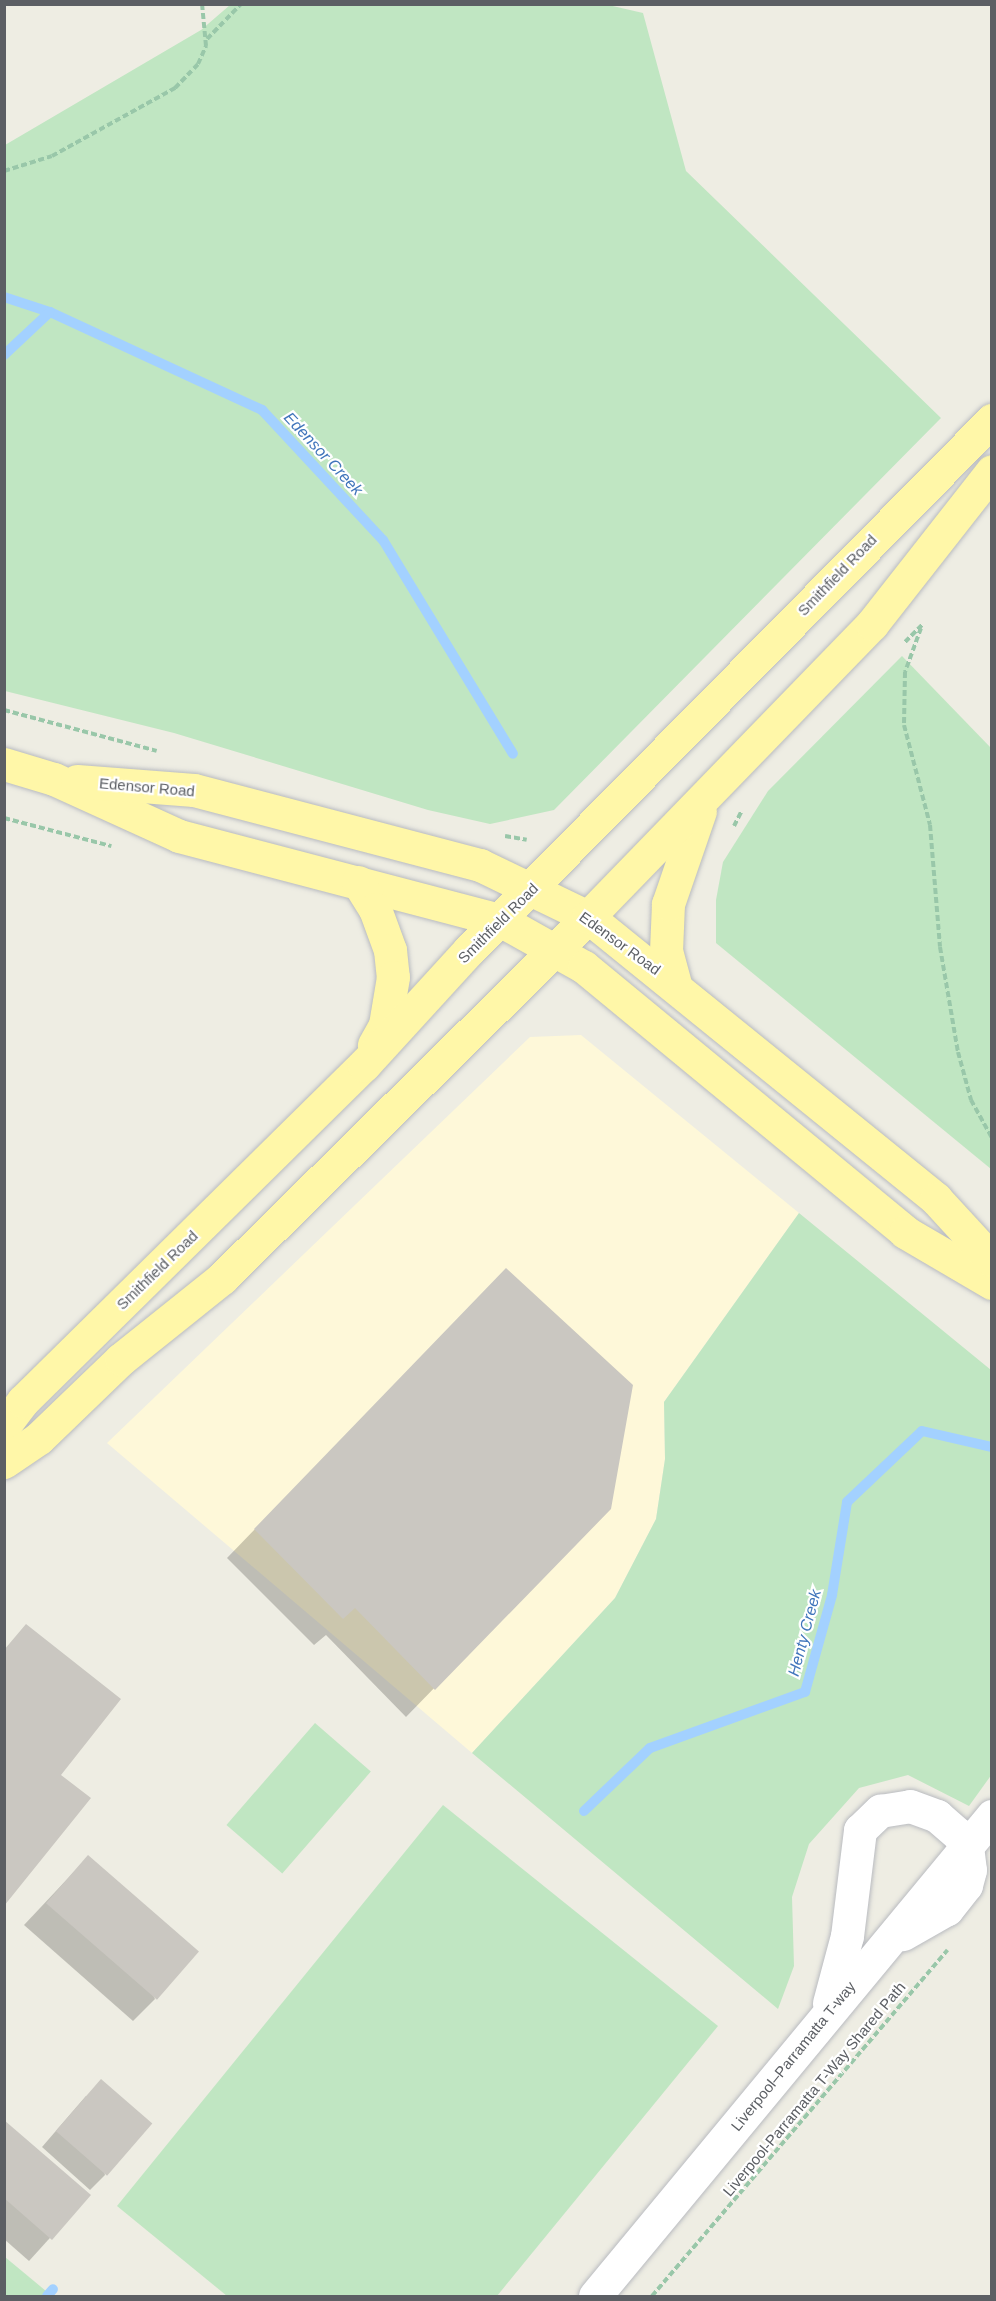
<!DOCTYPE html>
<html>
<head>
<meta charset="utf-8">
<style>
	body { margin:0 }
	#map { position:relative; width:996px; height:2301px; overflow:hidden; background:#eeede3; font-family:Helvetica,sans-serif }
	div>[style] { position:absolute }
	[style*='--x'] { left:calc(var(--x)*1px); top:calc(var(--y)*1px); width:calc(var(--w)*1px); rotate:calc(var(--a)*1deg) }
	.commercial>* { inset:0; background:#fef8d9 }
	.green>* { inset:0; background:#c0e6c2; transform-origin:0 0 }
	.shadow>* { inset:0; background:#0003 }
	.stream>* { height:10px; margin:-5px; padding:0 5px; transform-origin:5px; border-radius:5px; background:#a3d1ff }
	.building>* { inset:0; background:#cac7c1; transform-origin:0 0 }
	.path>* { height:4px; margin-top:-2px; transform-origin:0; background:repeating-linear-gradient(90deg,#99c7a9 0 6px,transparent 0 9px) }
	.roads { filter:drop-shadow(0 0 2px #b9bbc0) drop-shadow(0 0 2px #b9bbc0) }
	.minor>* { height:33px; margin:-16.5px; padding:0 16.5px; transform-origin:16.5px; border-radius:16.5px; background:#fff }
	.major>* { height:33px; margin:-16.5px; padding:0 16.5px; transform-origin:16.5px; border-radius:16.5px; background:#fff7a8 }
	span { translate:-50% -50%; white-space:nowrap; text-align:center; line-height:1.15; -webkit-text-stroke:4.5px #fff; paint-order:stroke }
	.street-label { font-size:15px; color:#5c5f64 }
	.water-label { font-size:16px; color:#4075bb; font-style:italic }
	.frame { position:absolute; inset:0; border:6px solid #5c5f64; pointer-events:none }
</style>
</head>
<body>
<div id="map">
	<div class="commercial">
		<i style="clip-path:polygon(581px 1035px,799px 1213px,664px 1402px,665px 1459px,656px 1519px,615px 1598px,472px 1753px,107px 1443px,530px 1037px)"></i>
	</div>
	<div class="green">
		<i style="clip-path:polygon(604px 4px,643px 13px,686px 171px,941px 418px,554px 810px,490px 824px,428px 810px,174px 733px,5px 691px,5px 145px,201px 30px,230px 5px)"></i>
		<i style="clip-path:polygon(902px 656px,991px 748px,991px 1169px,716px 943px,716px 900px,723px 862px,768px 791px)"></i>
		<i style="clip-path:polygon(799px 1213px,991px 1370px,992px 1774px,969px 1806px,908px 1775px,859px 1788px,809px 1844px,792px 1897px,794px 1966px,778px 2009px,472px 1753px,615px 1598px,656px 1519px,665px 1459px,664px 1402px)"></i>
		<i style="left:315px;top:1723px;width:74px;height:135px;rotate:41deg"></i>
		<i style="clip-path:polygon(443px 1805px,718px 2026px,497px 2296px,227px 2296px,117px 2206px)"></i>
		<i style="clip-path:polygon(5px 2257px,52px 2296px,5px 2296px)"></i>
	</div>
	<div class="shadow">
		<i style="clip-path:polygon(479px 1298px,609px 1508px,406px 1717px,326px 1635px,314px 1645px,227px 1558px)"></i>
		<i style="clip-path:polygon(88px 1857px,155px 1999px,133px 2021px,24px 1925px)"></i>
		<i style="clip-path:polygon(86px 2096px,105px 2175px,90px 2190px,42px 2147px)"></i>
		<i style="clip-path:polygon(4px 2122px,88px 2196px,29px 2261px,4px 2239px)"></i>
	</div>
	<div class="stream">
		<i style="--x:4;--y:297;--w:48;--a:18.1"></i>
		<i style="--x:50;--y:312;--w:234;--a:24.8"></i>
		<i style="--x:262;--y:410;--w:178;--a:47.1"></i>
		<i style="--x:383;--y:540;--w:250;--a:58.7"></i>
		<i style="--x:4;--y:355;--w:63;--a:-43.1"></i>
		<i style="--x:584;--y:1811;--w:91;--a:-43.7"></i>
		<i style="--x:650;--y:1748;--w:165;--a:-19.9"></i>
		<i style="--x:805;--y:1692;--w:101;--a:-74.4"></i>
		<i style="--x:832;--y:1595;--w:94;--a:-80.8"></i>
		<i style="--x:847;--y:1502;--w:103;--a:-43.4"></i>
		<i style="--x:922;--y:1431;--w:72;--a:12.9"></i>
		<i style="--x:47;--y:2296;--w:9;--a:-49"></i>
	</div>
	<div class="building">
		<i style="clip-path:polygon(506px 1268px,633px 1385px,611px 1509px,435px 1690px,355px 1608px,343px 1619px,254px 1529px)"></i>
		<i style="clip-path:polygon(26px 1624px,121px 1699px,61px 1775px,91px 1798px,4px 1906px,4px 1650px)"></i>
		<i style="left:88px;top:1855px;width:147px;height:64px;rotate:41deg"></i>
		<i style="left:101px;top:2079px;width:68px;height:69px;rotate:41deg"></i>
		<i style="clip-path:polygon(4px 2120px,91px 2195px,52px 2240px,4px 2198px)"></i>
	</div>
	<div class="path">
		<i style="--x:207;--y:39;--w:49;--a:-45.8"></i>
		<i style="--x:4;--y:171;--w:50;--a:-17.4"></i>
		<i style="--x:52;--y:156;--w:141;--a:-28.9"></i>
		<i style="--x:175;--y:88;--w:33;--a:-46"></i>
		<i style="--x:198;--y:64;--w:20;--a:-66"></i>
		<i style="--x:206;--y:46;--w:42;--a:-95.4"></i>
		<i style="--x:921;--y:628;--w:47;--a:110"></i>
		<i style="--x:905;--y:672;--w:53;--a:91.1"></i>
		<i style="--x:904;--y:725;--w:103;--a:75.4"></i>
		<i style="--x:930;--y:825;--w:122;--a:85.3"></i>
		<i style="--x:940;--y:947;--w:107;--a:80.3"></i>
		<i style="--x:958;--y:1052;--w:50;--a:74.8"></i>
		<i style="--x:971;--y:1100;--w:43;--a:61.1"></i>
		<i style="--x:905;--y:642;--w:24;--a:-45"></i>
		<i style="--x:4;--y:710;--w:158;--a:15"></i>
		<i style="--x:4;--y:818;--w:111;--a:14.7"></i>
		<i style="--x:734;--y:826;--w:16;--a:-63"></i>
		<i style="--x:505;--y:836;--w:22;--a:10"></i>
		<i style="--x:652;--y:2296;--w:455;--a:-49.5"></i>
	</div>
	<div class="roads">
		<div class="minor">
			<i style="--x:829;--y:2003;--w:69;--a:-75"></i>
			<i style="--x:847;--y:1936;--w:107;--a:-83"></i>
			<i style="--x:860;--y:1830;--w:28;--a:-44"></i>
			<i style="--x:880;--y:1811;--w:30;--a:-9"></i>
			<i style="--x:910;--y:1806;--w:29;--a:20"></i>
			<i style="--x:937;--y:1816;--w:28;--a:41"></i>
			<i style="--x:958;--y:1834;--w:15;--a:53"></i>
			<i style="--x:967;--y:1846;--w:24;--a:83"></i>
			<i style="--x:970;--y:1870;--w:16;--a:105"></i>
			<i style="--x:966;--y:1885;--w:31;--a:128"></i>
			<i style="--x:947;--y:1909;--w:51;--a:150.4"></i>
			<i style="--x:595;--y:2296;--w:623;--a:-50.41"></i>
		</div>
		<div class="major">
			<i style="--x:4;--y:764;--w:52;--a:16.7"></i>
			<i style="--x:54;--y:779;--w:137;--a:24.5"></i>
			<i style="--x:179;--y:836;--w:332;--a:14.7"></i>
			<i style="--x:500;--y:920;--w:96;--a:29.2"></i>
			<i style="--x:584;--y:967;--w:416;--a:39.5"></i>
			<i style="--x:905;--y:1232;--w:101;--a:30.4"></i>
			<i style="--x:77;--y:781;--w:117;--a:4.4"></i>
			<i style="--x:194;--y:790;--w:296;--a:14.7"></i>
			<i style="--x:480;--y:865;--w:120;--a:25.7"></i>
			<i style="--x:588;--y:917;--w:448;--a:39"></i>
			<i style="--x:936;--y:1199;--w:83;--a:47.4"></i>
			<i style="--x:358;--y:882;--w:32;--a:58"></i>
			<i style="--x:375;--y:909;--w:44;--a:69.9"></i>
			<i style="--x:390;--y:950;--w:27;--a:84"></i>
			<i style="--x:393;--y:977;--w:49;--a:99.5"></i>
			<i style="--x:385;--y:1025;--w:23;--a:119"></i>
			<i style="--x:675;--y:984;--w:34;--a:-105"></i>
			<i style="--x:666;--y:951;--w:47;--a:-87.6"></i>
			<i style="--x:668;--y:904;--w:98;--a:-71"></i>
			<i style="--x:4;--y:1426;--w:31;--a:-53"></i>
			<i style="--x:23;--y:1401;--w:479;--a:-44.6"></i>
			<i style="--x:364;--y:1065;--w:156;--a:-47.6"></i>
			<i style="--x:469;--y:950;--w:745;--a:-45.38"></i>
			<i style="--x:4;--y:1462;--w:42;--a:-34.4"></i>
			<i style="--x:39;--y:1438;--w:114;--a:-43.9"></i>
			<i style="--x:121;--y:1359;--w:129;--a:-38.7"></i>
			<i style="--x:222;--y:1278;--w:514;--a:-44.61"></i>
			<i style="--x:588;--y:917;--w:408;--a:-45.9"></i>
			<i style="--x:872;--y:624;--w:194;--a:-51.9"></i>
		</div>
	</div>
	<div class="street-label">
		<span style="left:837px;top:575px;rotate:-46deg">Smithfield Road</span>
		<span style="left:147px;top:787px;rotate:5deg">Edensor Road</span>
		<span style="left:498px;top:923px;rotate:-45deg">Smithfield Road</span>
		<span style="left:620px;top:943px;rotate:36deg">Edensor Road</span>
		<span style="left:157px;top:1270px;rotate:-44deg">Smithfield Road</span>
		<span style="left:793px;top:2056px;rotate:-51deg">Liverpool–Parramatta T-way</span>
		<span style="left:814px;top:2089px;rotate:-50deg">Liverpool-Parramatta T-Way Shared Path</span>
	</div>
	<div class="water-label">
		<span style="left:323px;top:454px;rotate:47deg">Edensor Creek</span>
		<span style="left:805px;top:1633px;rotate:-75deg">Henty Creek</span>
	</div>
	<div class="frame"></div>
</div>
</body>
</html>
